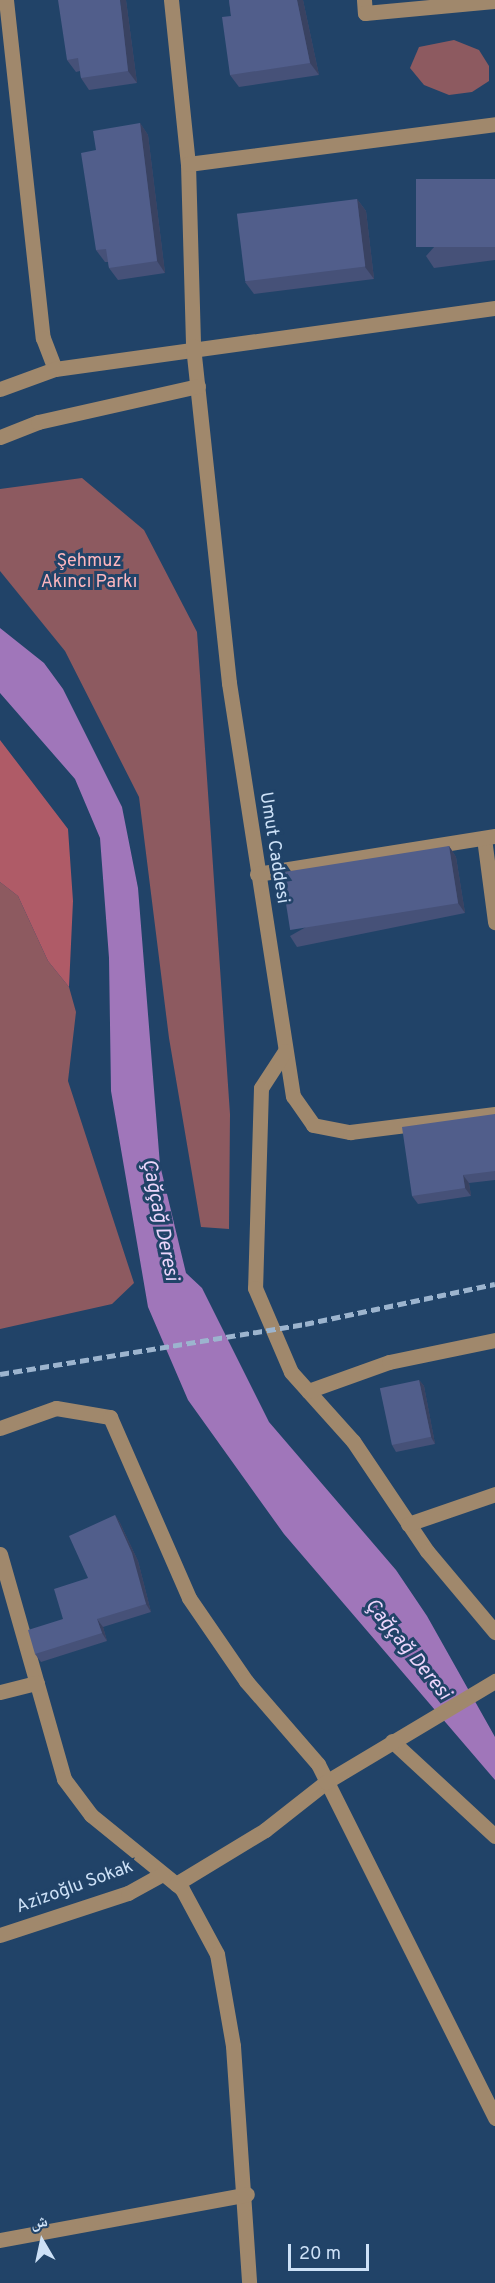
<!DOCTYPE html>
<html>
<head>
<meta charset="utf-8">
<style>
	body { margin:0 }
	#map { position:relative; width:495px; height:2283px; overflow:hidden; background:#214368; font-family:Overpass,"Noto Naskh Arabic",sans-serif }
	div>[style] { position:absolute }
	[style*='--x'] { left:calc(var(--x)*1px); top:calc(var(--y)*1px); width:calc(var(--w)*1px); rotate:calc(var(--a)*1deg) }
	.green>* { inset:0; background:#8d5a60 }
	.forest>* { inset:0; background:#af5b67 }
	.water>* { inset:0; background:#a076ba }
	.minor>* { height:15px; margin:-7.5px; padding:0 7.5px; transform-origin:7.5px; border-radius:7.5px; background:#a0886c }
	.rail>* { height:4.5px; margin-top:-2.25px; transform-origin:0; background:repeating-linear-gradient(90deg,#9cb4ce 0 9px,transparent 0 13.5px) }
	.wall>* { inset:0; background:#465178 }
	.shaded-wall>* { inset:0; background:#394261 }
	.building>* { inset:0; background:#515e8b; transform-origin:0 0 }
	span { translate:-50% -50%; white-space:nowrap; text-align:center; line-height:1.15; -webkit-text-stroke:6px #214368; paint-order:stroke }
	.park-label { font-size:18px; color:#fdb6bd }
	.street-label { font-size:18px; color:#cde1f7 }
	.water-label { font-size:20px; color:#edd6fc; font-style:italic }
	.north { position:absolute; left:12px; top:2211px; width:60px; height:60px; -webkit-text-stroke:4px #214368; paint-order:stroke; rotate:351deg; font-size:16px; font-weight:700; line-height:24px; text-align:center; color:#cde1f7 }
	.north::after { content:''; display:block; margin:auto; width:21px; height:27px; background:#cde1f7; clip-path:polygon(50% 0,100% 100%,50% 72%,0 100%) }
	.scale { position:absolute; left:288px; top:2244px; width:81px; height:27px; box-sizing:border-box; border:3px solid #cde1f7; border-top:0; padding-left:8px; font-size:18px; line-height:21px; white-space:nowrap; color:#cde1f7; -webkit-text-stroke:4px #214368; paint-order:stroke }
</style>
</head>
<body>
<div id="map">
	<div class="green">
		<i style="clip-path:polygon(454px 40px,479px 50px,489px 66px,489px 81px,472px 92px,449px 95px,424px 85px,410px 68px,419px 47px)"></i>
		<i style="clip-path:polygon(82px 478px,144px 530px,197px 632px,230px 1114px,229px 1229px,201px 1227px,169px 1038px,139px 797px,65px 651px,0 571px,0 489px)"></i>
		<i style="clip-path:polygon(0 882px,18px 896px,48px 961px,69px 987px,76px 1012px,68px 1081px,134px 1283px,112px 1304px,0 1329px)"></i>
	</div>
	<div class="forest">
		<i style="clip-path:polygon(0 740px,68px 829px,73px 901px,69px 987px,48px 961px,18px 896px,0 882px)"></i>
	</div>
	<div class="water">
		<i style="clip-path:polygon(0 628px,44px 663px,63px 689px,122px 807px,138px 888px,160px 1165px,186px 1273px,202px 1288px,269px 1422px,396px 1570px,427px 1616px,495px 1737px,495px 1780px,284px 1534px,188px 1400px,148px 1307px,111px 1091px,109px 958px,100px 838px,75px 779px,0 693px)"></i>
	</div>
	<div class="minor">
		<i style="--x:6;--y:0;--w:340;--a:83.8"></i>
		<i style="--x:43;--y:338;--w:33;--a:69"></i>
		<i style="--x:55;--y:369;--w:444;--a:-7.9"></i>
		<i style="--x:171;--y:0;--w:165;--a:84.1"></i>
		<i style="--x:188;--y:164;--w:182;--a:88.4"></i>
		<i style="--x:193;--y:346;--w:339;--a:83.9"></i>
		<i style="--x:229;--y:683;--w:418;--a:81.2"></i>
		<i style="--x:293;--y:1096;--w:35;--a:55"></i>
		<i style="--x:313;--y:1125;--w:38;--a:11"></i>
		<i style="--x:350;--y:1132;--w:146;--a:-7.1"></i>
		<i style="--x:364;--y:0;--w:13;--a:86"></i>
		<i style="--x:365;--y:13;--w:131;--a:-5.3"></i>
		<i style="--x:188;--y:164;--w:310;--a:-7.4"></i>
		<i style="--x:0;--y:389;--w:59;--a:-20"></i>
		<i style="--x:0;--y:437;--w:41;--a:-21.5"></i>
		<i style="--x:38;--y:422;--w:164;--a:-12.7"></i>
		<i style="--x:484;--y:838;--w:85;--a:82.5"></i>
		<i style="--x:257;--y:874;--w:241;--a:-9.1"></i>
		<i style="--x:285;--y:1051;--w:44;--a:123"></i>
		<i style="--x:261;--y:1088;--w:200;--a:91.7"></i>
		<i style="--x:255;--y:1288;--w:91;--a:66.8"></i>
		<i style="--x:291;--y:1372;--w:93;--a:48.1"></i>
		<i style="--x:353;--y:1441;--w:133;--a:56.1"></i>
		<i style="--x:427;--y:1551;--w:106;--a:50"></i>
		<i style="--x:308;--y:1391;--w:86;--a:-19.7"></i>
		<i style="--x:389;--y:1362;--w:108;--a:-11.7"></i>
		<i style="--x:0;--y:1428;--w:59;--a:-19.7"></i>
		<i style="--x:56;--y:1408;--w:55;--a:9.5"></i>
		<i style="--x:110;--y:1417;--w:197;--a:66.4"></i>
		<i style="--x:189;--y:1598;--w:101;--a:55.5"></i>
		<i style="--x:246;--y:1681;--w:110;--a:49.1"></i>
		<i style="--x:318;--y:1764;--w:396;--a:63.4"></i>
		<i style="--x:408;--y:1524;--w:92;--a:-19"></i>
		<i style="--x:0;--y:1554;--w:234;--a:74.1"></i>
		<i style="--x:64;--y:1779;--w:45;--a:53.1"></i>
		<i style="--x:91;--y:1815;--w:117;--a:39.1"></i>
		<i style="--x:182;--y:1889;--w:74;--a:61.7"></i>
		<i style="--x:217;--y:1954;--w:93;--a:80.1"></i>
		<i style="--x:233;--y:2046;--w:238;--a:86.1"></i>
		<i style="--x:0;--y:1692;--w:38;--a:-14"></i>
		<i style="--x:392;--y:1741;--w:140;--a:42.7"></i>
		<i style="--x:176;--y:1884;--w:104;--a:-31.2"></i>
		<i style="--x:265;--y:1830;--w:78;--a:-38.2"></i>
		<i style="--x:326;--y:1782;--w:197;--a:-30.9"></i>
		<i style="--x:0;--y:1935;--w:135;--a:-18.2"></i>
		<i style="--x:128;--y:1893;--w:39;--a:-29"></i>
		<i style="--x:0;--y:2240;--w:251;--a:-10.5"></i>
	</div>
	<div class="rail">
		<i style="--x:0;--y:1374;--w:309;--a:-9.3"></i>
		<i style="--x:305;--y:1324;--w:194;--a:-11.9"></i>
	</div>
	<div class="wall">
		<i style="clip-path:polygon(126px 0,137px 83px,89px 90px,81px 78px,80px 71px,76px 72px,67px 60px)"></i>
		<i style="clip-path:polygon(229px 0,303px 0,319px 75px,239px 87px,230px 75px,231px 16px)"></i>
		<i style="clip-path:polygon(140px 123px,148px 135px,165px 273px,118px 280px,109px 268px,108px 262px,105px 262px,96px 250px,96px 150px)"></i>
		<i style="clip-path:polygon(495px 179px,495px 260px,434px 268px,426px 256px)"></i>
		<i style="clip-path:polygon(357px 199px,366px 211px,374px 279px,254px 294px,245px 282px)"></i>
		<i style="clip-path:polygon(449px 846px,456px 857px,465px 913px,297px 947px,290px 936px)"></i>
		<i style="clip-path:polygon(495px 1114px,495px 1180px,469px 1183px,471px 1196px,418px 1204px,412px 1196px)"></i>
		<i style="clip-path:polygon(419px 1380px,424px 1386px,435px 1444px,396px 1452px,392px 1445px)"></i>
		<i style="clip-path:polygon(115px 1515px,120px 1523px,138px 1561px,151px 1612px,103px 1627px,107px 1641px,41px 1662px,35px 1654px,63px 1619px,88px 1578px)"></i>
	</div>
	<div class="shaded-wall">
		<i style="clip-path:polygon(120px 0,126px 0,137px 83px,128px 71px)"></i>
		<i style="clip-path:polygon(297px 0,303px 0,319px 75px,310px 63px)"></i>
		<i style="clip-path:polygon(140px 123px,148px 135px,165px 273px,157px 261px)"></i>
		<i style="clip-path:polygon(357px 199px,366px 211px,374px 279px,365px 267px)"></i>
		<i style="clip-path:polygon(449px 846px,456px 857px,465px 913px,458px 903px)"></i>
		<i style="clip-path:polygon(463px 1175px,469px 1183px,471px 1196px,465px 1188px)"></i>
		<i style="clip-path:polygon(419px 1380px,424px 1386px,435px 1444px,431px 1437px)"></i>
		<i style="clip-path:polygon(115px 1515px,120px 1523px,138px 1561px,151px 1612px,146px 1604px)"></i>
		<i style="clip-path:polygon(97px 1619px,103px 1627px,107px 1641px,102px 1633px)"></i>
	</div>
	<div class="building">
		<i style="clip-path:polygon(58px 0,120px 0,128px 71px,81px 78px,78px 58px,67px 60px)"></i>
		<i style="clip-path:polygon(229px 0,297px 0,310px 63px,230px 75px,222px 17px,231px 16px)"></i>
		<i style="clip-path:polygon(140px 123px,157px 261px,109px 268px,106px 249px,96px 250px,81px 153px,96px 150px,93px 131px)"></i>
		<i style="left:495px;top:179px;width:68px;height:79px;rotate:90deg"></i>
		<i style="left:357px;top:199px;width:68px;height:121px;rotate:83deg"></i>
		<i style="left:449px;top:846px;width:58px;height:170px;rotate:81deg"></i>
		<i style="clip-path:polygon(495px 1114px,495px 1171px,463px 1175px,465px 1188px,412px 1196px,402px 1127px)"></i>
		<i style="left:419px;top:1380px;width:58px;height:40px;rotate:78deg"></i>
		<i style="clip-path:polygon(115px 1515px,132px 1553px,146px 1604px,97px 1619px,102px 1633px,35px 1654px,28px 1630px,63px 1619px,54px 1589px,88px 1578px,69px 1536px)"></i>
	</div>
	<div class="park-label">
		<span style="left:89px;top:573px">Şehmuz<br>Akıncı Parkı</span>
	</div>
	<div class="street-label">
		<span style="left:273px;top:848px;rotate:81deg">Umut Caddesi</span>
		<span style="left:75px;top:1888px;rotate:-20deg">Azizoğlu Sokak</span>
	</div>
	<div class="water-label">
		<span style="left:159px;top:1220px;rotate:79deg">Çağçağ Deresi</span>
		<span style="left:407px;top:1650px;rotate:51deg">Çağçağ Deresi</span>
	</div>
	<div class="north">ش</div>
	<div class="scale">20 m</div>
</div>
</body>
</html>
